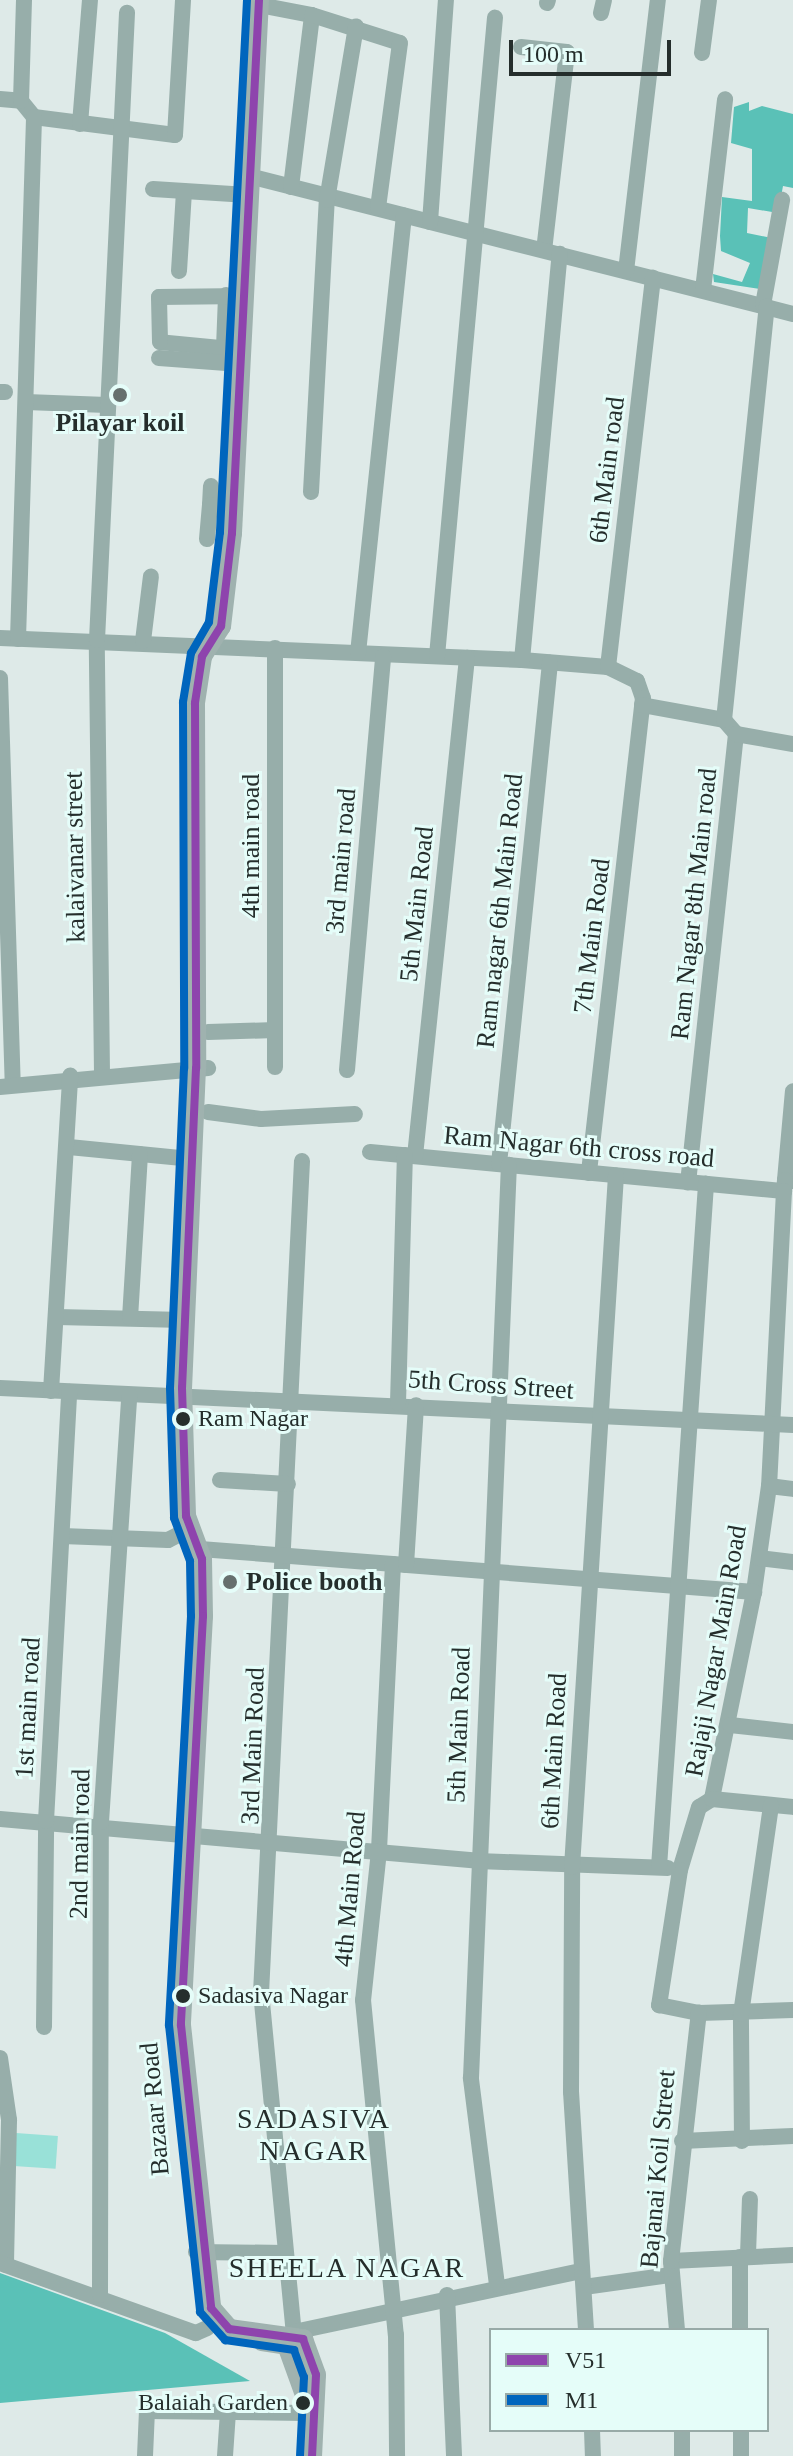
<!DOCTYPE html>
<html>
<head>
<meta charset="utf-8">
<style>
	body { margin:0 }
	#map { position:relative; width:793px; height:2456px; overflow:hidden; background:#deeae8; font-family:"Times New Roman",serif }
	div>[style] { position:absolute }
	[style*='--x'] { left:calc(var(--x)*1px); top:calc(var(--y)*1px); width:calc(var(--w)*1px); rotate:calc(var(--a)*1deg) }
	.green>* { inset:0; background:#99e1d8; transform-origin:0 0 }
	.water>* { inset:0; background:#5ac1b7 }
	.minor>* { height:16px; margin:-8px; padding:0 8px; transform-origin:8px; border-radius:8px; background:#97aeaa }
	.major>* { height:20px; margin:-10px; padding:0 10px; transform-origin:10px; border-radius:10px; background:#9fb2af }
	.bus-1>* { height:8px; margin:-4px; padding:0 4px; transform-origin:4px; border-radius:4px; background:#8e44ad }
	.bus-2>* { height:8px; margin:-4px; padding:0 4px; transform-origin:4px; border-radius:4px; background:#0065bd }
	.dots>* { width:22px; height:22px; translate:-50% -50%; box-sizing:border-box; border:4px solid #e5fdf9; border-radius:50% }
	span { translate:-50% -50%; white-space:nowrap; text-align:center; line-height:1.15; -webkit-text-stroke:6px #e5fdf9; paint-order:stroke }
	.bus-label { font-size:24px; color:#252e2c }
	.left { translate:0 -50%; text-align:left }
	.right { translate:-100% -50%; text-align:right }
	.poi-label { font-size:26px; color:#252e2c; font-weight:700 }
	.street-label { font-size:26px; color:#252e2c }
	.neighbourhood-label { font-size:28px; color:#252e2c; letter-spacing:2px }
	.legend { position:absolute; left:489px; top:2328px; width:280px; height:104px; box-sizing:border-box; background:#e5fdf9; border:2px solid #98aaa7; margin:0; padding:10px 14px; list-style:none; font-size:24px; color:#252e2c }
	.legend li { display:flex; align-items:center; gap:16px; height:40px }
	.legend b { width:40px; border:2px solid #98aaa7 }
	.scale { position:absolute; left:509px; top:40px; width:162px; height:36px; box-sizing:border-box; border:4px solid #252e2c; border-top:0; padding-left:10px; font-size:24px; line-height:28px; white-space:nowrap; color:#252e2c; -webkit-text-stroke:6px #e5fdf9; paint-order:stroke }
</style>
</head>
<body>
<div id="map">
	<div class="green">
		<i style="left:16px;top:2133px;width:42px;height:33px;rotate:4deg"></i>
	</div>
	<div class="water">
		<i style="clip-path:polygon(749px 102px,749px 111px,762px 106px,793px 114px,793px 188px,783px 186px,778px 213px,748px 208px,747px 233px,772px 238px,760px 289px,714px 282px,713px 274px,742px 282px,750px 263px,721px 251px,720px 236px,722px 197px,752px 201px,752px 149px,731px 143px,734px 107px)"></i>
		<i style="clip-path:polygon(0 2273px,165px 2333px,250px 2381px,0 2403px)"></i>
	</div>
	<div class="minor">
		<i style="--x:547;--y:3;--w:3;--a:-72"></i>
		<i style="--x:259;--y:5;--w:54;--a:10.7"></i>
		<i style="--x:601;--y:13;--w:13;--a:-77"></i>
		<i style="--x:521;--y:47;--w:46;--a:6.2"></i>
		<i style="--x:567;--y:52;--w:199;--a:96.6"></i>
		<i style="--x:702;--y:53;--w:53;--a:-82.5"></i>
		<i style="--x:0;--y:99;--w:21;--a:5"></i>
		<i style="--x:21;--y:101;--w:21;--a:51"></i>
		<i style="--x:34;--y:117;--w:142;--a:7.3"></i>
		<i style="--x:175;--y:135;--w:135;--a:-86.6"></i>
		<i style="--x:21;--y:101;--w:101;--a:-88.3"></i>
		<i style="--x:80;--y:124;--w:124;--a:-85.4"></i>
		<i style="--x:249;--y:176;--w:561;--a:14.23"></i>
		<i style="--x:291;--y:187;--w:173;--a:-83"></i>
		<i style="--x:312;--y:15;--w:92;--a:17.7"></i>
		<i style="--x:400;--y:43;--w:166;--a:97.6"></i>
		<i style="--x:153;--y:189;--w:95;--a:3.6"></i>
		<i style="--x:430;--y:222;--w:223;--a:-85.9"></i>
		<i style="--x:179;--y:271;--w:80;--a:-86.4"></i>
		<i style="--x:626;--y:271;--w:273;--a:-83.3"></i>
		<i style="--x:703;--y:290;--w:192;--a:-83.4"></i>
		<i style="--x:763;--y:305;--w:107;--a:-79.7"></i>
		<i style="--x:224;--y:348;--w:53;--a:-87.8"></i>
		<i style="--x:241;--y:350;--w:81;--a:-174.4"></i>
		<i style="--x:160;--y:342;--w:45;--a:-91.3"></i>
		<i style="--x:159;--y:297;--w:85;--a:-0.7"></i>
		<i style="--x:159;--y:358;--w:81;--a:4.2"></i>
		<i style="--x:0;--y:392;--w:5;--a:0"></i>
		<i style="--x:26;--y:402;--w:81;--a:2.1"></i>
		<i style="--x:211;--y:486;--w:19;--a:93"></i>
		<i style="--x:210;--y:505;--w:24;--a:5"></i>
		<i style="--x:311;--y:492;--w:292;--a:-86.9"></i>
		<i style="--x:327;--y:200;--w:176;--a:-80.5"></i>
		<i style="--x:207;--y:539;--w:34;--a:-85"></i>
		<i style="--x:0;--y:638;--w:522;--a:2.41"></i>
		<i style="--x:522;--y:660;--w:86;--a:4.7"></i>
		<i style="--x:608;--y:667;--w:32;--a:26"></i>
		<i style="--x:637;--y:681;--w:18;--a:71"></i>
		<i style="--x:643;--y:698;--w:478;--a:96.5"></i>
		<i style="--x:18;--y:639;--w:522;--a:-88.24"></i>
		<i style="--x:143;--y:641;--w:65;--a:-83"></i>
		<i style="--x:358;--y:653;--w:440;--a:-84"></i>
		<i style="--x:437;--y:656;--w:641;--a:-84.81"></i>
		<i style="--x:522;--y:660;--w:408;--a:-84.7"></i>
		<i style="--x:608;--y:667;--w:392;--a:-83.4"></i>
		<i style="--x:0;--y:678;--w:407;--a:88.2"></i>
		<i style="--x:642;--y:705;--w:83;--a:10.4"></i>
		<i style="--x:724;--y:720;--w:18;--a:49"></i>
		<i style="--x:736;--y:734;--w:451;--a:96.1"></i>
		<i style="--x:724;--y:720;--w:416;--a:-84.1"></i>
		<i style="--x:736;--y:734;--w:58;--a:10"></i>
		<i style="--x:208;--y:1032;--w:67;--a:-1.7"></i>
		<i style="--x:275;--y:1067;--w:419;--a:-90"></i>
		<i style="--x:347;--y:1070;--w:415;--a:-85"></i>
		<i style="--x:102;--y:1073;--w:433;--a:-90.7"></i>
		<i style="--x:97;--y:640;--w:628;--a:-87.26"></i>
		<i style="--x:0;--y:1087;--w:209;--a:-5.2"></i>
		<i style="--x:208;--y:1112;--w:53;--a:7.5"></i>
		<i style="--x:261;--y:1119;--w:94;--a:-3"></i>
		<i style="--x:69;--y:1147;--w:124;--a:5.6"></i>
		<i style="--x:370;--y:1152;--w:416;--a:5.4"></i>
		<i style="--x:415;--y:1156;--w:501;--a:-84.04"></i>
		<i style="--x:302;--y:1161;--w:832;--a:92.82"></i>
		<i style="--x:261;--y:1992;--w:342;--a:84.5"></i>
		<i style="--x:294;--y:2332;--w:294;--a:-12"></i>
		<i style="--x:499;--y:1164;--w:504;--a:-84.19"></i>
		<i style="--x:785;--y:1180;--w:89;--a:-84.9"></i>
		<i style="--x:793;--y:1181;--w:8;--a:-173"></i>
		<i style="--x:785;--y:1180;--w:11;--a:95"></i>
		<i style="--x:784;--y:1191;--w:295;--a:92.9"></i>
		<i style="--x:769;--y:1486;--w:107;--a:98.1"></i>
		<i style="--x:754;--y:1592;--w:211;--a:101.5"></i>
		<i style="--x:712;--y:1799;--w:15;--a:148"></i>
		<i style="--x:699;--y:1807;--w:66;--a:106.8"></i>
		<i style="--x:680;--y:1870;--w:137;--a:98.8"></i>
		<i style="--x:659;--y:2005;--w:41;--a:11.3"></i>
		<i style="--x:699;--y:2013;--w:94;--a:-1.8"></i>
		<i style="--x:57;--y:1317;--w:127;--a:1.4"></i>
		<i style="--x:130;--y:1318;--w:164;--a:-86.5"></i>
		<i style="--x:0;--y:1388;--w:794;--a:2.67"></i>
		<i style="--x:51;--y:1391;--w:316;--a:-86.5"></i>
		<i style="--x:398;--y:1403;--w:248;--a:-88.4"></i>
		<i style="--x:220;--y:1480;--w:68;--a:3.4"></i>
		<i style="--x:769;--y:1486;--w:24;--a:7"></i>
		<i style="--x:62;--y:1536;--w:106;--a:2.2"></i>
		<i style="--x:168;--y:1540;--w:22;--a:-27"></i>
		<i style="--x:200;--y:1549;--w:556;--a:4.44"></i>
		<i style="--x:759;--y:1558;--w:34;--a:7"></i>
		<i style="--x:393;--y:1564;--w:287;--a:92.8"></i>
		<i style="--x:379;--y:1851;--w:150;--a:96.1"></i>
		<i style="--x:363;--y:2000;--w:337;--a:84.4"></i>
		<i style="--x:396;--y:2335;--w:121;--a:89.5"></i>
		<i style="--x:406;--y:1565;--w:160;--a:-86.4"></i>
		<i style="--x:730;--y:1725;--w:63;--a:6.3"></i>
		<i style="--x:712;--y:1799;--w:81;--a:5.6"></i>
		<i style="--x:0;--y:1819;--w:480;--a:5"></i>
		<i style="--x:478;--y:1861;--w:190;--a:2.1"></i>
		<i style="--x:659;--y:1867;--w:685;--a:-86.06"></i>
		<i style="--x:44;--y:2027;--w:206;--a:-89.4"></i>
		<i style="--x:46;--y:1821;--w:430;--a:-86.9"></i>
		<i style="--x:0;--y:2058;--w:63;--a:81.7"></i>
		<i style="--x:9;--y:2120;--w:145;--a:91.2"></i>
		<i style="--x:682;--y:2141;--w:111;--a:-2.6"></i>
		<i style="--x:742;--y:2141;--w:127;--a:-90.5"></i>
		<i style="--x:741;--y:2014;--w:211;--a:-81.8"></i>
		<i style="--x:196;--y:2252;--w:89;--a:0.6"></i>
		<i style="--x:748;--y:2255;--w:56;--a:-88"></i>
		<i style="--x:740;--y:2257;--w:73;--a:90"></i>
		<i style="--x:671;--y:2261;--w:122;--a:-2.8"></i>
		<i style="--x:0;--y:2263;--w:208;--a:19.7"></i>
		<i style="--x:196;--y:2333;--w:12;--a:-24"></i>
		<i style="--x:497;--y:2285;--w:209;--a:-97.2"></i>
		<i style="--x:471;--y:2078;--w:914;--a:-87.62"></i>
		<i style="--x:584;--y:2287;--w:88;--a:-7.9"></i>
		<i style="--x:100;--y:2295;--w:473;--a:-89.9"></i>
		<i style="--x:101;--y:1822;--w:428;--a:-86.2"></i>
		<i style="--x:447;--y:2295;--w:161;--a:87.5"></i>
		<i style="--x:586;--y:2330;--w:238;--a:-93.6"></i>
		<i style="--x:571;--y:2092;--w:225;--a:-89.7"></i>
		<i style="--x:572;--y:1867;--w:693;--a:-86.36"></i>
		<i style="--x:677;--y:2330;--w:69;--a:-95"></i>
		<i style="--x:671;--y:2261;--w:250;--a:-83.6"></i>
		<i style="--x:592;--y:2430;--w:26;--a:88"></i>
		<i style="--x:741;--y:2430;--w:26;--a:90"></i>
		<i style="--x:145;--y:2456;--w:45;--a:-87.5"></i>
		<i style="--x:147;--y:2411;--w:158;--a:0.7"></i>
		<i style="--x:225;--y:2456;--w:44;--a:-86.1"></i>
		<i style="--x:682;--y:2456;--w:26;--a:-90"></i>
	</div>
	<div class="major">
		<i style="--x:259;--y:0;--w:534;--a:92.9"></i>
		<i style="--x:232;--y:533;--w:94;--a:96.7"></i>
		<i style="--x:221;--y:626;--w:36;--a:122"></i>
		<i style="--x:202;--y:657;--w:47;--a:98.7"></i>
		<i style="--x:195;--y:703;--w:365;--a:89.8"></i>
		<i style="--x:196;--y:1068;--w:320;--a:92.5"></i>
		<i style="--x:182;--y:1388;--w:128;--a:88.2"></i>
		<i style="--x:186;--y:1516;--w:46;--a:69.6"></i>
		<i style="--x:202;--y:1559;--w:57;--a:89"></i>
		<i style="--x:203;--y:1616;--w:410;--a:93.1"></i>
		<i style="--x:181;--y:2025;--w:285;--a:83.9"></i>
		<i style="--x:211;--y:2308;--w:28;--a:49"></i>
		<i style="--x:229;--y:2329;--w:75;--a:7.7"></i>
		<i style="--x:303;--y:2339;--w:38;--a:70"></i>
		<i style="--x:316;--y:2375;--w:81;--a:92.8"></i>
		<i style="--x:262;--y:2341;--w:25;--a:9"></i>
		<i style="--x:287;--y:2345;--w:53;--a:70.2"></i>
	</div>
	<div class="bus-1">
		<i style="--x:259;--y:0;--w:534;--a:92.9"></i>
		<i style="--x:232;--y:533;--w:94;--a:96.7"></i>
		<i style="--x:221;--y:626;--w:36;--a:122"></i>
		<i style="--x:202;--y:657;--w:47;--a:98.7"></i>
		<i style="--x:195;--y:703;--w:365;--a:89.8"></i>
		<i style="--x:196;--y:1068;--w:320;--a:92.5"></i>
		<i style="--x:182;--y:1388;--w:128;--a:88.2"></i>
		<i style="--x:186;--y:1516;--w:46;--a:69.6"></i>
		<i style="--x:202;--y:1559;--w:57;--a:89"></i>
		<i style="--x:203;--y:1616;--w:410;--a:93.1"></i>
		<i style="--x:181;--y:2025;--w:285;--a:83.9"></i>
		<i style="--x:211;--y:2308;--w:28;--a:49"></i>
		<i style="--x:229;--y:2329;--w:75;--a:7.7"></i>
		<i style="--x:303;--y:2339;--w:38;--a:70"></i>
		<i style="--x:316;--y:2375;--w:81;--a:92.8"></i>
	</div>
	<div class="bus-2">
		<i style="--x:247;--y:0;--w:533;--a:92.91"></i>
		<i style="--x:220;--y:532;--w:91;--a:97"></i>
		<i style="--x:209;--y:622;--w:36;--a:120"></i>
		<i style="--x:191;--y:653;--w:50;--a:99.3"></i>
		<i style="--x:183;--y:702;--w:366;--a:89.8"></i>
		<i style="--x:184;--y:1068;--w:320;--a:92.5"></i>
		<i style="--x:170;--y:1388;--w:130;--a:88.2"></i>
		<i style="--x:174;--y:1518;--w:46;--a:69.6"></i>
		<i style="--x:190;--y:1561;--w:55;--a:89"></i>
		<i style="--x:191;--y:1616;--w:410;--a:93.1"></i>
		<i style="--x:169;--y:2025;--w:289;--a:83.8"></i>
		<i style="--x:200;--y:2312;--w:38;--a:48"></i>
		<i style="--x:225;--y:2340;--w:70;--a:8.2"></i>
		<i style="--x:294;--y:2350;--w:29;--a:70"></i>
		<i style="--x:304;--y:2377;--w:78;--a:92.9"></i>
	</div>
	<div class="dots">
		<i style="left:120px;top:395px;background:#66706e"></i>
		<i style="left:183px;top:1419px;background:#252e2c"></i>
		<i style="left:230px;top:1582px;background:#66706e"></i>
		<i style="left:183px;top:1996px;background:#252e2c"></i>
		<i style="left:303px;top:2403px;background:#252e2c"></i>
	</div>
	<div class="bus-label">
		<span class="left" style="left:198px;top:1419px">Ram Nagar</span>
		<span class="left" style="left:198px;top:1996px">Sadasiva Nagar</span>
		<span class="right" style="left:288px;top:2403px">Balaiah Garden</span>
	</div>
	<div class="poi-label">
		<span style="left:120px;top:423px">Pilayar koil</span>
		<span class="left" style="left:246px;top:1582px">Police booth</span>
	</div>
	<div class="street-label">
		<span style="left:607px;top:470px;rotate:-83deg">6th Main road</span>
		<span style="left:251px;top:846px;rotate:-90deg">4th main road</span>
		<span style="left:75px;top:857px;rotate:-91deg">kalaivanar street</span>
		<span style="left:341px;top:861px;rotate:-85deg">3rd main road</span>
		<span style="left:417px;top:904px;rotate:-84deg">5th Main Road</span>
		<span style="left:694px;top:904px;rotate:-84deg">Ram Nagar 8th Main road</span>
		<span style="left:500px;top:911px;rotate:-84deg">Ram nagar 6th Main Road</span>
		<span style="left:592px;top:936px;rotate:-83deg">7th Main Road</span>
		<span style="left:579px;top:1147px;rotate:5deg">Ram Nagar 6th cross road</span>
		<span style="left:491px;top:1385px;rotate:4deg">5th Cross Street</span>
		<span style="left:716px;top:1651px;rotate:-80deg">Rajaji Nagar Main Road</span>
		<span style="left:28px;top:1708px;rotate:-87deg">1st main road</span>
		<span style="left:459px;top:1725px;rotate:-88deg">5th Main Road</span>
		<span style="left:253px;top:1746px;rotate:-88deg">3rd Main Road</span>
		<span style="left:554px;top:1751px;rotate:-87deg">6th Main Road</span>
		<span style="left:80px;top:1844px;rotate:-89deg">2nd main road</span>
		<span style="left:350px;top:1889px;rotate:-85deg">4th Main Road</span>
		<span style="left:155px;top:2109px;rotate:-95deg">Bazaar Road</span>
		<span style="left:658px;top:2169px;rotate:-85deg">Bajanai Koil Street</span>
	</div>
	<div class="neighbourhood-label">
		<span style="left:314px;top:2135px">SADASIVA<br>NAGAR</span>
		<span style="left:347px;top:2268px">SHEELA NAGAR</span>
	</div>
	<ul class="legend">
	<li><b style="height:10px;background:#8e44ad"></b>V51</li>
	<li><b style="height:10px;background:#0065bd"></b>M1</li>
	</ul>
	<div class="scale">100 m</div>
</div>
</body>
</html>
